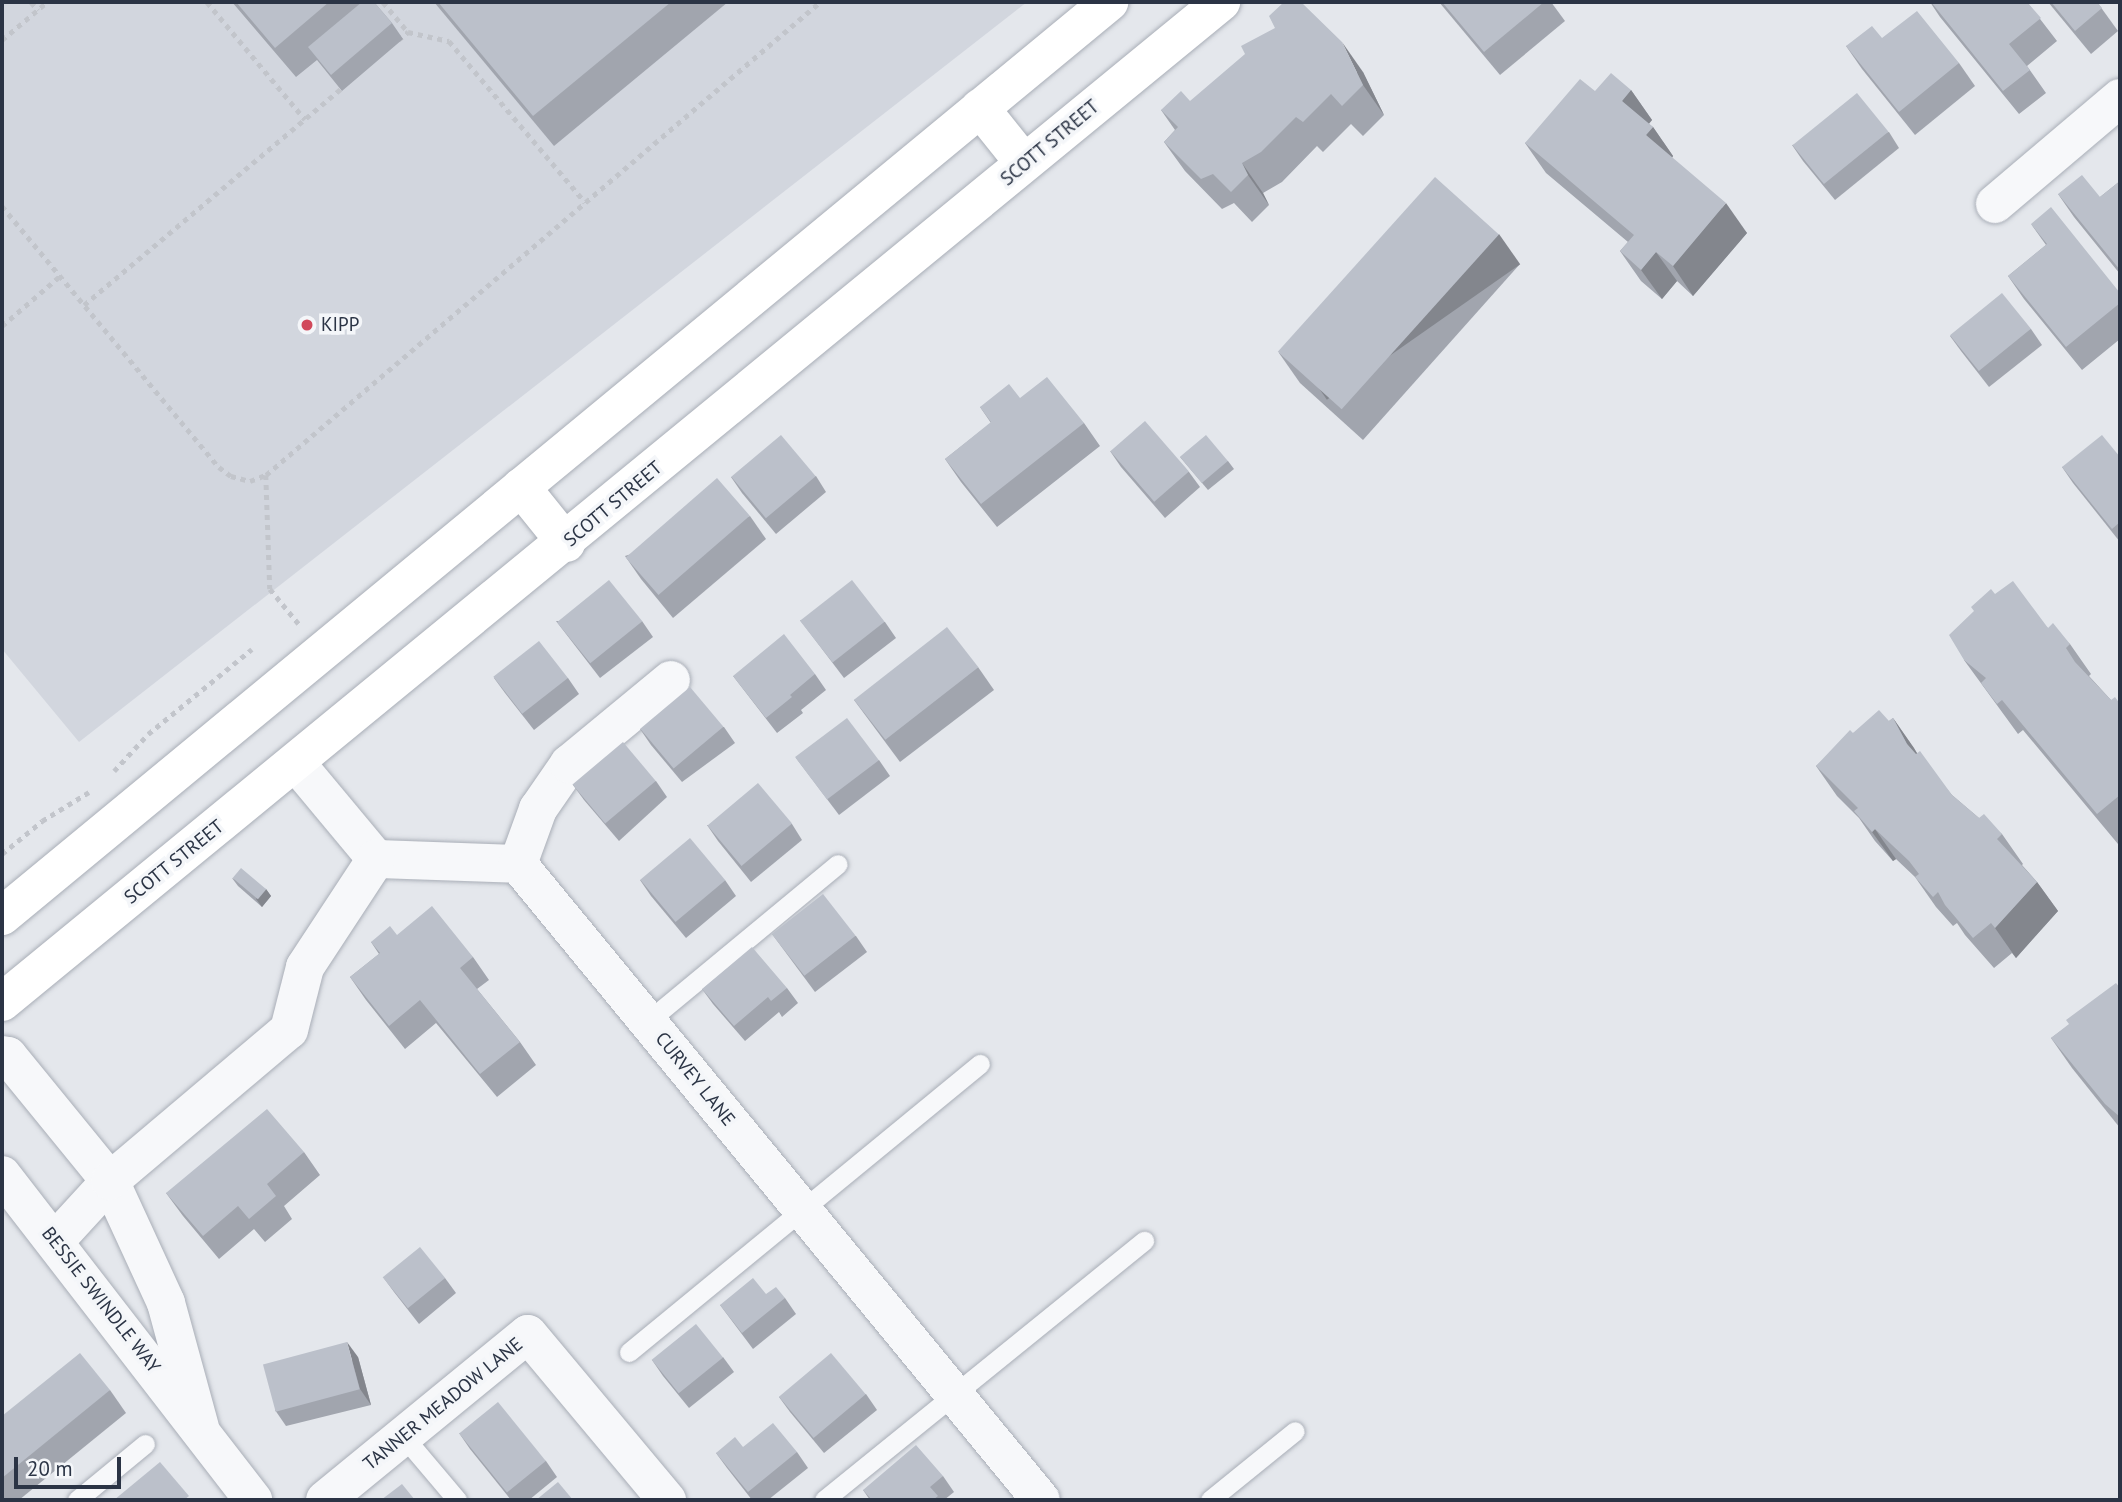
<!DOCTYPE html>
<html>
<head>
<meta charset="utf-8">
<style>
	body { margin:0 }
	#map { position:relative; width:2122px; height:1502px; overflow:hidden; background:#e4e7ec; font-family:"PT Sans",sans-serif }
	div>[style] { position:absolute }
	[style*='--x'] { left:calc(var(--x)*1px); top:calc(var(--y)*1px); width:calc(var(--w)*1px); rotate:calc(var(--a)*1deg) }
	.built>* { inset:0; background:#d2d6de }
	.path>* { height:4.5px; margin-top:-2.25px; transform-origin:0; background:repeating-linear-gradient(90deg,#c2c5cb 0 5px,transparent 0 10px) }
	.roads { filter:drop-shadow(0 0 2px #a9aeb7) drop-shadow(0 0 2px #a9aeb7) }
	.service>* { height:19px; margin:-9.5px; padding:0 9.5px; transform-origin:9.5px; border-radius:9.5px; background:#f7f8fa }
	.minor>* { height:38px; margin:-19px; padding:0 19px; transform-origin:19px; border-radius:19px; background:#f7f8fa }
	.secondary>* { height:38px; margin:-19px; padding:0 19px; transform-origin:19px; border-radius:19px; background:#fff }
	.wall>* { inset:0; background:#a1a5ae }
	.shaded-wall>* { inset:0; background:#83868d; transform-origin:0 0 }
	.building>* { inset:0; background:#bbc0ca; transform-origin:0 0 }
	.dots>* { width:19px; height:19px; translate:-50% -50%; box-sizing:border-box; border:4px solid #f4f6f9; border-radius:50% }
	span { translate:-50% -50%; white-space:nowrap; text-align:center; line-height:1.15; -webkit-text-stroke:7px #f4f6f9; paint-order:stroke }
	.street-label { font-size:19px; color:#2b3445 }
	.poi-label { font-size:19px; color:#2b3445 }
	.left { translate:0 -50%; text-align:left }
	.frame { position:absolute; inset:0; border:4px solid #2b3445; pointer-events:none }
	.scale { position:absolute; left:14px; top:1457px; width:107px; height:32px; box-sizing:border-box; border:4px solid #2b3445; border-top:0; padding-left:9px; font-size:21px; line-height:24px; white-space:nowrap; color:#2b3445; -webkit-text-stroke:5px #f4f6f9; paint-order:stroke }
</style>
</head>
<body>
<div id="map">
	<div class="built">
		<i style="clip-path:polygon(2px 2px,1027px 2px,79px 742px,2px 649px)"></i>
	</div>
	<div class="path">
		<i style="--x:31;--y:2;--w:11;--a:49"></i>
		<i style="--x:207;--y:2;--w:153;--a:50.1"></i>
		<i style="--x:383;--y:2;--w:39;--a:50"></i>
		<i style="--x:2;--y:40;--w:59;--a:-40.2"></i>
		<i style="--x:398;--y:40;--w:13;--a:-39"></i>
		<i style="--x:408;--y:32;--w:42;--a:12.4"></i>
		<i style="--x:449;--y:41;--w:211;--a:49.8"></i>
		<i style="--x:2;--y:206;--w:339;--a:50.3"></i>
		<i style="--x:219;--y:467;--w:15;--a:37"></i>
		<i style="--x:231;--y:476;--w:20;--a:15"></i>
		<i style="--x:250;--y:481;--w:17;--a:-21"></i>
		<i style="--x:266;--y:475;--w:728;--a:-40.49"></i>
		<i style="--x:84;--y:305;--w:339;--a:-40.1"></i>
		<i style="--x:2;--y:326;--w:77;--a:-40.8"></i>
		<i style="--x:266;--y:475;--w:114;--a:88"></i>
		<i style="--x:270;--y:589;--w:45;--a:50.4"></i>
		<i style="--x:114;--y:771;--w:50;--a:-47.4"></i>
		<i style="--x:148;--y:734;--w:134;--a:-39.3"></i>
		<i style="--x:2;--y:854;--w:52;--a:-39.5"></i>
		<i style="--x:42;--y:821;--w:55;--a:-31.7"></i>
	</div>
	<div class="roads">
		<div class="service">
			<i style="--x:648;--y:1021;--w:246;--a:-39.6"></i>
			<i style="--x:629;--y:1352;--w:454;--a:-39.4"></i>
			<i style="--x:403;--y:1436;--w:84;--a:49.8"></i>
			<i style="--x:77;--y:1500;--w:88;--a:-39.5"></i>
			<i style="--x:824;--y:1500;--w:412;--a:-39"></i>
			<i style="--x:1210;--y:1500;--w:109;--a:-39.1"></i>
		</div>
		<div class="minor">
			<i style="--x:1995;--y:204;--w:164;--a:-40.3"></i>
			<i style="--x:296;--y:763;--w:125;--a:50.2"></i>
			<i style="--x:376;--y:859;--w:142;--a:2"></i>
			<i style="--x:518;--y:864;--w:823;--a:50.57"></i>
			<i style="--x:518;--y:864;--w:59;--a:-70"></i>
			<i style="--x:538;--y:809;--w:55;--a:-55.4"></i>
			<i style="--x:569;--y:764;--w:132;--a:-39.5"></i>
			<i style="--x:2;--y:1055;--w:6;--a:9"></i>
			<i style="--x:8;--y:1056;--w:161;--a:50.8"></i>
			<i style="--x:110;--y:1181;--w:134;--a:65.3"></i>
			<i style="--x:166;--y:1303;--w:129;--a:74.7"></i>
			<i style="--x:2;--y:1175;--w:411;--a:52.3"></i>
			<i style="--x:56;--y:1240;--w:80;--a:-47.5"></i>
			<i style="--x:110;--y:1181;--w:234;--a:-40.2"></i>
			<i style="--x:289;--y:1030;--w:65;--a:-75.7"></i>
			<i style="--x:305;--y:967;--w:129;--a:-56.7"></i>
			<i style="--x:325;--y:1500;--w:262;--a:-39.3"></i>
			<i style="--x:528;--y:1334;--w:217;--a:50.1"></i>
		</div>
		<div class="secondary">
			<i style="--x:980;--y:108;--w:70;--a:51.3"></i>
			<i style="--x:521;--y:487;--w:72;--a:51.2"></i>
			<i style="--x:2;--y:916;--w:1436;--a:-39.54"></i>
			<i style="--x:2;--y:1002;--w:1577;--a:-39.36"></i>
		</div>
	</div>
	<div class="wall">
		<i style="clip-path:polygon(232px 2px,374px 2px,392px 23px,403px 39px,342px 91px,317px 60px,296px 77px)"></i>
		<i style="clip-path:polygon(434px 2px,728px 2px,554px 146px)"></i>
		<i style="clip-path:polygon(1439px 2px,1551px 2px,1565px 21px,1500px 75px)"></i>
		<i style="clip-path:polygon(1930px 2px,2027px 2px,2057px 41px,2027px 66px,2046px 93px,2019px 114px,1940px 17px)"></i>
		<i style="clip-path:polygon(2048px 2px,2097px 2px,2118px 31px,2091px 54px)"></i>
		<i style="clip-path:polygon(1882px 38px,1959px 63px,1975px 86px,1915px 135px,1862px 69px,1846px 46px)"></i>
		<i style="clip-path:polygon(1363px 72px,1384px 115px,1363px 136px,1351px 124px,1323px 152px,1317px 146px,1282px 182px,1263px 193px,1269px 205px,1252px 222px,1234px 203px,1222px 209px,1185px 171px,1164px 142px,1175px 130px,1161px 110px,1190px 101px)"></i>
		<i style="clip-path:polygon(1631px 90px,1652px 120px,1649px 124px,1653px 127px,1673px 156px,1672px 158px,1747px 233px,1693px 296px,1677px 281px,1662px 299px,1641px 281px,1620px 251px,1628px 242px,1546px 173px,1525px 143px,1595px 91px)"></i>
		<i style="clip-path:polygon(1889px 132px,1899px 148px,1835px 200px,1803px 161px,1792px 145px)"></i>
		<i style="clip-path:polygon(2120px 181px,2120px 274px,2074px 217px,2058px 194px,2100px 197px)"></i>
		<i style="clip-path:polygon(2031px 224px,2120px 293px,2120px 339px,2082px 370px,2024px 299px,2008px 276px,2046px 245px)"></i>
		<i style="clip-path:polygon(1520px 264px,1363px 440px,1300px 383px,1279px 353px)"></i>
		<i style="clip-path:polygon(2031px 329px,2042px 345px,1989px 387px,1961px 351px,1950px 336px)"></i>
		<i style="clip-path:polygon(1020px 398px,1084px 423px,1100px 446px,997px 527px,961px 482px,945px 459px,991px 423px,980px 407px)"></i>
		<i style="clip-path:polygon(1110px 451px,1189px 472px,1200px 487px,1165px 518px,1121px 467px)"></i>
		<i style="clip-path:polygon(1180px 457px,1228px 461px,1234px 469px,1208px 490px)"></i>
		<i style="clip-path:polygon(2120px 457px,2120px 542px,2073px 483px,2062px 467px)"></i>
		<i style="clip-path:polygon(816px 476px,826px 492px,776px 534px,742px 493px,731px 477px)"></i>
		<i style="clip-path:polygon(750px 516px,766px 539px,673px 618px,641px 579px,625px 556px)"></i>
		<i style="clip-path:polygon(1995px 594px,2048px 628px,2070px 644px,2091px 674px,2089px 676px,2111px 700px,2120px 704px,2120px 842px,2118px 844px,2023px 730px,2018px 734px,1964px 660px)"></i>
		<i style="clip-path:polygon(800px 620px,885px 622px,896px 638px,844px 678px)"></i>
		<i style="clip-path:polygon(556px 621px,642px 621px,653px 637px,600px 678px)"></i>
		<i style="clip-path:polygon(978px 667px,994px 690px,900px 762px,854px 700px)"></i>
		<i style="clip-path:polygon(815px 674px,826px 690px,801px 710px,803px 713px,777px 733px,733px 676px)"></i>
		<i style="clip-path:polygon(494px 678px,568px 678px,579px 694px,534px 730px,505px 693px)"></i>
		<i style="clip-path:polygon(1893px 718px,1917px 753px,1952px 795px,1979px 818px,2002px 834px,2023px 864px,2022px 865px,2037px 882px,2058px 911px,2016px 958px,2012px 953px,1994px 968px,1965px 935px,1957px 923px,1953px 926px,1936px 907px,1915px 877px,1896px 859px,1893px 861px,1875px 841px,1859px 818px,1837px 796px,1816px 766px,1853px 733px,1889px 721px)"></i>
		<i style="clip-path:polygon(724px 727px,735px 743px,682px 782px,651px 745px,640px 729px)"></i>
		<i style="clip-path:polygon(796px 758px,879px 760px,890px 776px,839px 815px)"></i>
		<i style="clip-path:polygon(656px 781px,667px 797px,619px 841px,584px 800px,573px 785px)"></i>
		<i style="clip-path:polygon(792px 824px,802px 840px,751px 882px,718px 841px,707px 825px)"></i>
		<i style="clip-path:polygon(232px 878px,266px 889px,271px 896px,262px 907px,238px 886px)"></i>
		<i style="clip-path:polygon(640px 880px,725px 880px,736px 896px,686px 938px,651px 896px)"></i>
		<i style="clip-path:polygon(772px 934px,856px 936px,867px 952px,815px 992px)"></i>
		<i style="clip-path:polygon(397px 935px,473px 957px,489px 980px,477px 989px,520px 1042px,536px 1065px,497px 1097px,436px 1023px,405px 1049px,366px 1000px,350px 977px,379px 954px,371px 942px)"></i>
		<i style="clip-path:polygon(787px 988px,798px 1003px,782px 1017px,779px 1012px,745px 1041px,713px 1004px,702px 989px)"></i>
		<i style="clip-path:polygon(2120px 988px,2120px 1128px,2072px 1068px,2051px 1038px)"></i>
		<i style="clip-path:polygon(304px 1152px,320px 1175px,284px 1206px,292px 1219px,265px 1242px,254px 1229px,219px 1259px,183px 1216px,166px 1193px)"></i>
		<i style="clip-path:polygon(383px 1277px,445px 1278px,456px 1293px,419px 1324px,394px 1292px)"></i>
		<i style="clip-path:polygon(766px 1294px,785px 1298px,796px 1314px,753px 1349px,720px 1305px)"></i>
		<i style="clip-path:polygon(358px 1357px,371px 1405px,286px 1426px,275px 1410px)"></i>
		<i style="clip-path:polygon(723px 1357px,734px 1372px,689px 1408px,663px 1376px,652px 1360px)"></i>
		<i style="clip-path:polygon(110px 1390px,126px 1413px,19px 1500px,2px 1500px,2px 1416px)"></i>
		<i style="clip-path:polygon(866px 1394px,877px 1410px,824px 1453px,790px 1412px,779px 1397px)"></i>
		<i style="clip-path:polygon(459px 1433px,546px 1461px,557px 1477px,529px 1500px,511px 1500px,470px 1449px)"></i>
		<i style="clip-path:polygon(743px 1447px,797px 1452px,808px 1468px,768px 1500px,752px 1500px,727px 1468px,716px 1453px)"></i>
		<i style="clip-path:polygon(943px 1476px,954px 1492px,944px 1500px,870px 1500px,863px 1490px)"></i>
	</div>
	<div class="shaded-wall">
		<i style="clip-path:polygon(1342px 42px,1363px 72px,1384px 115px,1363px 85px)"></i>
		<i style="clip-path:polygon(1631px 90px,1652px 120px,1643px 130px,1622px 101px)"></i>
		<i style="clip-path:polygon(1653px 127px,1673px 156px,1666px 165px,1646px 135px)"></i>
		<i style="clip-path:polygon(1242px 163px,1263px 193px,1269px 205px,1248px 175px)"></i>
		<i style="clip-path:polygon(1726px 203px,1747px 233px,1693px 296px,1673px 266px)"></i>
		<i style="left:1499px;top:234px;width:37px;height:236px;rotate:55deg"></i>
		<i style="clip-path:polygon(1656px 252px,1677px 281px,1662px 299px,1641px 270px)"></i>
		<i style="clip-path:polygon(1893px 718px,1914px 748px,1928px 773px,1907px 744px)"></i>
		<i style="clip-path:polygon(1875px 829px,1896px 859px,1893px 861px,1872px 832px)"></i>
		<i style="clip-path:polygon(2037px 882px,2058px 911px,2016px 958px,1995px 928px)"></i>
		<i style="clip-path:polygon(266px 889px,271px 896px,262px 907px,256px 899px)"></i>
		<i style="clip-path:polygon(347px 1342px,358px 1357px,371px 1405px,360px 1389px)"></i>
	</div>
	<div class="building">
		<i style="clip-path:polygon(236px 2px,329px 2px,275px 48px)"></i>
		<i style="clip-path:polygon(362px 2px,374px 2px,392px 23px,331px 75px,308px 47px)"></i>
		<i style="clip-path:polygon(438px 2px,671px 2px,533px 116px)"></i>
		<i style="clip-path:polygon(1284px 2px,1301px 2px,1342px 42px,1363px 85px,1342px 106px,1331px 94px,1303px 122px,1296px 117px,1261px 152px,1242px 163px,1248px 175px,1231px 192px,1213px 174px,1201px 179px,1164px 142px,1178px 127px,1161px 110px,1181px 91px,1190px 101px,1245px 54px,1241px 46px,1275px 28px,1269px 16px)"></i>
		<i style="clip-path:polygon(1442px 2px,1544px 2px,1484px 52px)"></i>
		<i style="clip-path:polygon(1931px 2px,2027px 2px,2041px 18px,2009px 44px,2030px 70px,2003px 91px)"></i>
		<i style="clip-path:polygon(2051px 2px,2097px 2px,2102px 8px,2075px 31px)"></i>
		<i style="clip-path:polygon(1917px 11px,1959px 63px,1899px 112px,1846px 46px,1872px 26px,1882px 38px)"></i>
		<i style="clip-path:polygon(1611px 73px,1631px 90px,1622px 101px,1653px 127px,1646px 135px,1726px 203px,1673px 266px,1656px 252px,1641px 270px,1620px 251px,1634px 235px,1525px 143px,1580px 79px,1595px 91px)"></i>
		<i style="left:1857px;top:93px;width:50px;height:83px;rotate:51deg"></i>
		<i style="clip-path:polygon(2082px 175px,2100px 197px,2120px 181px,2120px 270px,2058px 194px)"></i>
		<i style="left:1435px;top:177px;width:86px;height:235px;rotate:42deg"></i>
		<i style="clip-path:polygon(2051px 207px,2120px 293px,2120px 303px,2066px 347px,2008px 276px,2047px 244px,2031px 224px)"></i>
		<i style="left:2002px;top:293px;width:46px;height:67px;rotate:51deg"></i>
		<i style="clip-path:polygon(1047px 377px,1084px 423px,981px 504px,945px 459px,991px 422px,980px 407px,1009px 384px,1020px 398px)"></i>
		<i style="left:1145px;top:421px;width:67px;height:46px;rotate:49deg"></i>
		<i style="left:781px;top:435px;width:54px;height:65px;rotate:50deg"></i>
		<i style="left:1206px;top:435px;width:34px;height:34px;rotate:50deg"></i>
		<i style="clip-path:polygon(2102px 435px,2120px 457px,2120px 522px,2112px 529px,2062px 467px)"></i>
		<i style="left:717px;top:478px;width:50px;height:121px;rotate:49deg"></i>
		<i style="left:609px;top:580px;width:53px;height:67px;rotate:51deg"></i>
		<i style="left:852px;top:580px;width:53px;height:66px;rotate:52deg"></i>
		<i style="clip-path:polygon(2013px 581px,2048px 628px,2053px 623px,2070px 644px,2066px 648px,2075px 662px,2111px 700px,2115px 697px,2120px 704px,2120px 795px,2097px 814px,2002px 700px,1997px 704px,1981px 683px,1986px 678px,1964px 660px,1949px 635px,1974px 611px,1971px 607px,1991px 589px,1995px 594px)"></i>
		<i style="left:947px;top:627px;width:51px;height:118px;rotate:52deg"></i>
		<i style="clip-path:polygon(784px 634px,815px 674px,790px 695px,792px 697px,766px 718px,733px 676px)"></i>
		<i style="left:539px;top:641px;width:47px;height:58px;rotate:52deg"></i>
		<i style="left:690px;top:687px;width:52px;height:65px;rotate:50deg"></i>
		<i style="clip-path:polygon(1879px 710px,1889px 721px,1893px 718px,1907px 744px,1916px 754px,1920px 751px,1952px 795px,1979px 818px,1984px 814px,2002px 834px,1997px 839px,2037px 882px,1995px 928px,1991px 923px,1973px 938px,1945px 905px,1938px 892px,1933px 897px,1915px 877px,1919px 874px,1909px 861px,1875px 829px,1872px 832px,1854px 811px,1858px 808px,1816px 766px,1850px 730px,1853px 733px)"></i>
		<i style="left:847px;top:718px;width:53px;height:65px;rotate:53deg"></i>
		<i style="left:623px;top:742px;width:51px;height:66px;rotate:50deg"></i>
		<i style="left:758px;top:783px;width:53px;height:66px;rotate:50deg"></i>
		<i style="left:690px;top:838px;width:55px;height:65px;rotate:50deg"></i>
		<i style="left:241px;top:868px;width:33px;height:13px;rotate:40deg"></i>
		<i style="left:823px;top:894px;width:53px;height:65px;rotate:52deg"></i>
		<i style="clip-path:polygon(432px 906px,473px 957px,460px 968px,520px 1042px,480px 1074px,420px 1000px,389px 1026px,350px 977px,380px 953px,371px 942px,390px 926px,397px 935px)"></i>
		<i style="clip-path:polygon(752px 947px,787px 988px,771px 1001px,768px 997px,734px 1026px,702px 989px)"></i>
		<i style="clip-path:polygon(2116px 983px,2120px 988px,2120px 1117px,2105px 1104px,2051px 1038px,2069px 1024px,2066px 1020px)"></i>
		<i style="clip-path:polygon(267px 1109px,304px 1152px,267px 1184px,276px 1196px,249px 1219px,238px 1206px,203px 1236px,166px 1193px)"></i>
		<i style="left:420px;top:1247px;width:40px;height:48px;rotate:51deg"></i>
		<i style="clip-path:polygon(753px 1278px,766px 1294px,776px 1287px,785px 1298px,742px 1333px,720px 1305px)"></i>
		<i style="left:696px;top:1324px;width:43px;height:57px;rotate:51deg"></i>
		<i style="left:347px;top:1342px;width:49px;height:87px;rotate:75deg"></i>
		<i style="clip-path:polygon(80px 1353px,110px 1390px,2px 1478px,2px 1416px)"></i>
		<i style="left:831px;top:1353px;width:54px;height:68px;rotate:50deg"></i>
		<i style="left:498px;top:1402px;width:76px;height:50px;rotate:51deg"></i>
		<i style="clip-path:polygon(773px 1423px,797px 1452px,748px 1492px,716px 1453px,735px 1437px,743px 1447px)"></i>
		<i style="clip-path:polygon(916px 1445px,943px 1476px,930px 1487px,938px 1496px,933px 1500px,872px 1500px,863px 1490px)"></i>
		<i style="clip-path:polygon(160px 1462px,189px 1496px,184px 1500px,114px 1500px)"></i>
		<i style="clip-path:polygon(558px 1482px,573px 1500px,536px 1500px)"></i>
		<i style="clip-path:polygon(402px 1484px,415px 1500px,381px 1500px)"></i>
	</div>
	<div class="dots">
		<i style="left:307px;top:325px;background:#d1495b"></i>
	</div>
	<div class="street-label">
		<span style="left:1050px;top:143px;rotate:-40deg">SCOTT STREET</span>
		<span style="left:613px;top:504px;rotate:-40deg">SCOTT STREET</span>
		<span style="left:174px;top:862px;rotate:-39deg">SCOTT STREET</span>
		<span style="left:695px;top:1079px;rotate:51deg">CURVEY LANE</span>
		<span style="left:101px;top:1300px;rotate:52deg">BESSIE SWINDLE WAY</span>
		<span style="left:443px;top:1404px;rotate:-39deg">TANNER MEADOW LANE</span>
	</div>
	<div class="poi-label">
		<span class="left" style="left:321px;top:325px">KIPP</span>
	</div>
	<div class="frame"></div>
	<div class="scale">20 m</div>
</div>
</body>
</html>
